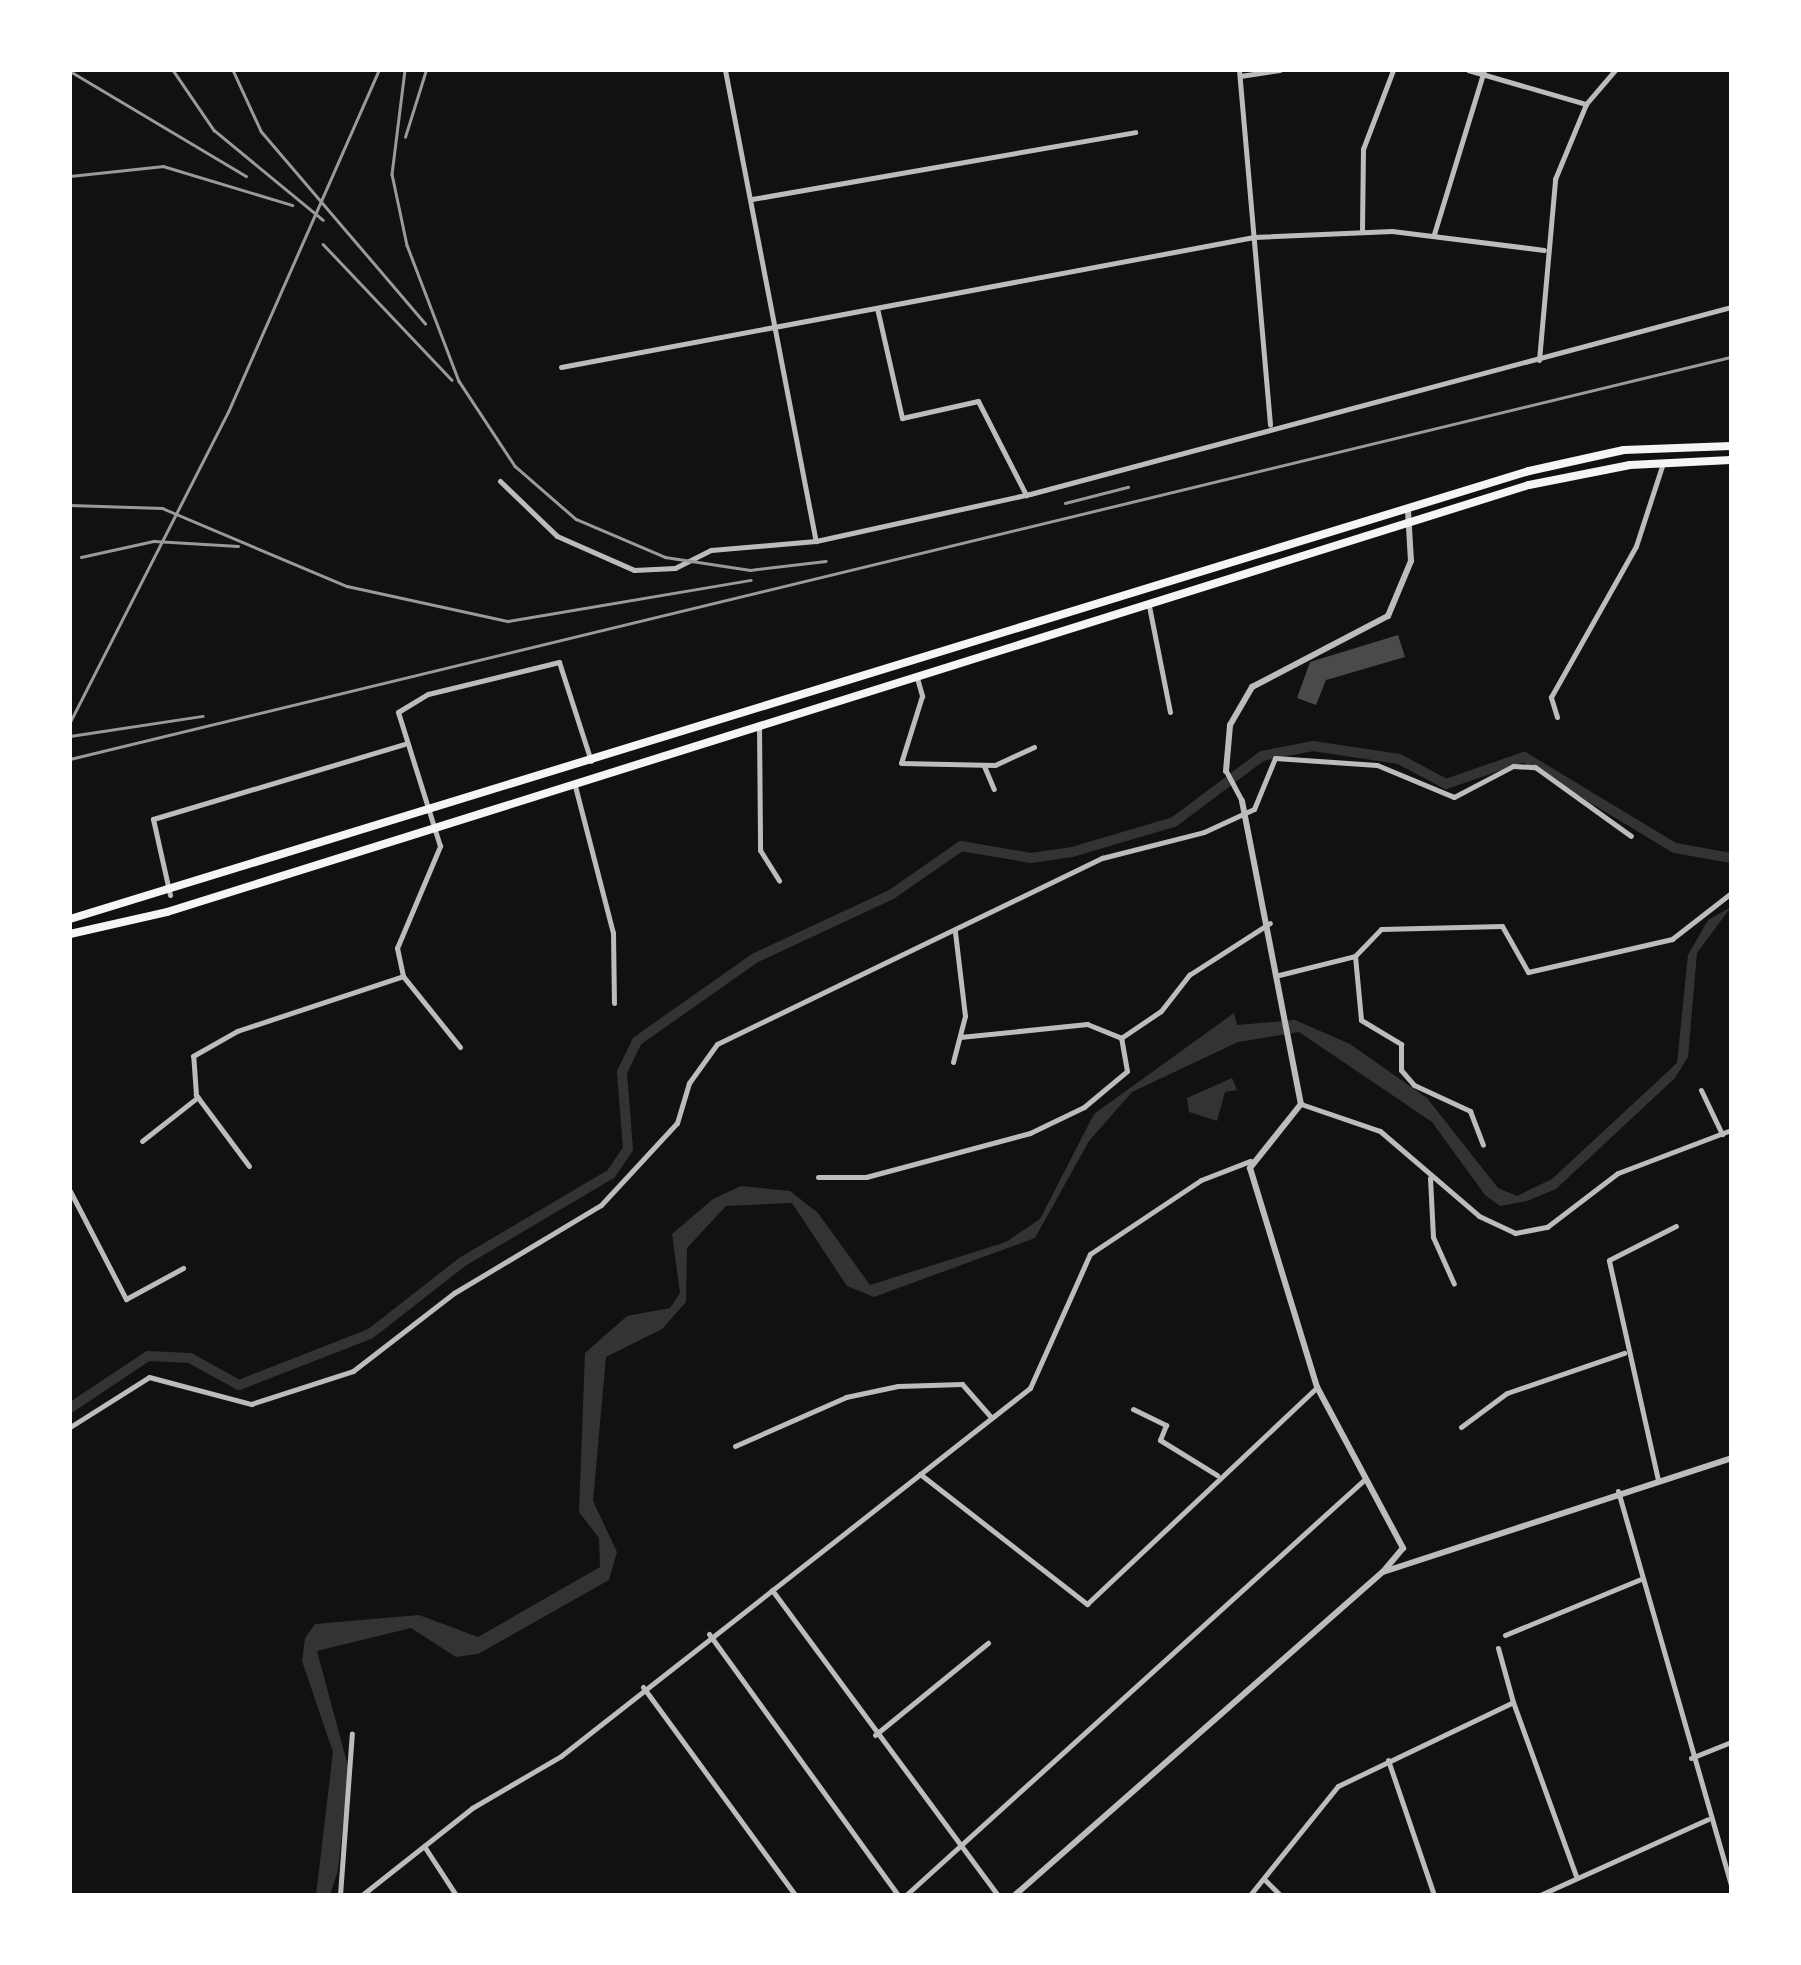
<!DOCTYPE html>
<html>
<head>
<meta charset="utf-8">
<style>
	body { margin:0 }
	#map { position:relative; width:1801px; height:1965px; overflow:hidden; background:#111; font-family:Barlow,sans-serif }
	div>[style] { position:absolute }
	[style*='--x'] { left:calc(var(--x)*1px); top:calc(var(--y)*1px); width:calc(var(--w)*1px); rotate:calc(var(--a)*1deg) }
	.water>* { inset:0; background:#333 }
	.canal>* { height:10px; margin:-5px; padding:0 5px; transform-origin:5px; border-radius:5px; background:#333 }
	.building>* { inset:0; background:#4a4a4a }
	.minor>* { height:5px; margin:-2.5px; padding:0 2.5px; transform-origin:2.5px; border-radius:2.5px; background:#bcbcbc }
	.tertiary>* { height:6px; margin:-3px; padding:0 3px; transform-origin:3px; border-radius:3px; background:#bcbcbc }
	.primary>* { height:8px; margin:-4px; padding:0 4px; transform-origin:4px; border-radius:4px; background:#f5f5f5 }
	.rail>* { height:2.5px; margin:-1.25px; padding:0 1.25px; transform-origin:1.25px; border-radius:1.25px; background:#9a9a9a }
	span { translate:-50% -50%; white-space:nowrap; text-align:center; line-height:1.15; -webkit-text-stroke:10px #fff; paint-order:stroke }
	.frame { position:absolute; inset:0; border:72px solid #fff; pointer-events:none }
</style>
</head>
<body>
<div id="map">
	<div class="water">
		<i style="clip-path:polygon(1731px 907px,1697px 953px,1688px 1057px,1675px 1078px,1556px 1189px,1527px 1201px,1500px 1206px,1485px 1195px,1432px 1122px,1299px 1032px,1238px 1042px,1132px 1092px,1089px 1141px,1035px 1238px,874px 1297px,847px 1286px,792px 1203px,726px 1206px,687px 1248px,686px 1302px,662px 1329px,606px 1357px,593px 1501px,617px 1552px,609px 1580px,478px 1654px,456px 1657px,411px 1628px,317px 1651px,349px 1770px,338px 1870px,330px 1895px,316px 1895px,333px 1752px,302px 1661px,305px 1638px,315px 1624px,419px 1615px,478px 1637px,600px 1567px,599px 1538px,579px 1512px,585px 1353px,627px 1316px,670px 1308px,680px 1293px,672px 1234px,713px 1199px,741px 1186px,790px 1191px,818px 1213px,870px 1285px,1006px 1242px,1040px 1219px,1094px 1114px,1234px 1013px,1237px 1025px,1295px 1020px,1350px 1044px,1427px 1098px,1498px 1188px,1517px 1196px,1552px 1179px,1677px 1063px,1688px 955px,1708px 920px)"></i>
		<i style="clip-path:polygon(1232px 1078px,1237px 1090px,1225px 1092px,1217px 1121px,1189px 1112px,1187px 1098px)"></i>
	</div>
	<div class="canal">
		<i style="--x:70;--y:1408;--w:94;--a:-33.7"></i>
		<i style="--x:148;--y:1356;--w:42;--a:2.7"></i>
		<i style="--x:190;--y:1358;--w:56;--a:28.9"></i>
		<i style="--x:239;--y:1385;--w:141;--a:-21.3"></i>
		<i style="--x:370;--y:1334;--w:117;--a:-38"></i>
		<i style="--x:462;--y:1262;--w:173;--a:-30.6"></i>
		<i style="--x:611;--y:1174;--w:30;--a:-56"></i>
		<i style="--x:628;--y:1149;--w:77;--a:-94.5"></i>
		<i style="--x:622;--y:1072;--w:34;--a:-64"></i>
		<i style="--x:637;--y:1041;--w:144;--a:-35.1"></i>
		<i style="--x:755;--y:958;--w:151;--a:-25"></i>
		<i style="--x:892;--y:894;--w:84;--a:-34.8"></i>
		<i style="--x:961;--y:846;--w:71;--a:9.7"></i>
		<i style="--x:1031;--y:858;--w:41;--a:-8.3"></i>
		<i style="--x:1072;--y:852;--w:106;--a:-16.4"></i>
		<i style="--x:1174;--y:822;--w:110;--a:-36.9"></i>
		<i style="--x:1262;--y:756;--w:52;--a:-11.1"></i>
		<i style="--x:1313;--y:746;--w:87;--a:8.6"></i>
		<i style="--x:1399;--y:759;--w:53;--a:28"></i>
		<i style="--x:1446;--y:784;--w:83;--a:-19.1"></i>
		<i style="--x:1524;--y:757;--w:176;--a:31.1"></i>
		<i style="--x:1675;--y:848;--w:57;--a:10.1"></i>
	</div>
	<div class="building">
		<i style="clip-path:polygon(1398px 635px,1405px 657px,1326px 680px,1316px 705px,1297px 698px,1310px 662px)"></i>
	</div>
	<div class="minor">
		<i style="--x:725;--y:70;--w:480;--a:79.1"></i>
		<i style="--x:1239;--y:70;--w:356;--a:85"></i>
		<i style="--x:1468;--y:70;--w:123;--a:16.1"></i>
		<i style="--x:1240;--y:76;--w:40;--a:-8.5"></i>
		<i style="--x:752;--y:199;--w:389;--a:-9.9"></i>
		<i style="--x:1362;--y:230;--w:81;--a:-89.3"></i>
		<i style="--x:1363;--y:149;--w:85;--a:-69.2"></i>
		<i style="--x:1434;--y:234;--w:171;--a:-73"></i>
		<i style="--x:877;--y:308;--w:113;--a:77.2"></i>
		<i style="--x:902;--y:418;--w:78;--a:-12.6"></i>
		<i style="--x:978;--y:401;--w:106;--a:62.9"></i>
		<i style="--x:1539;--y:360;--w:182;--a:-84.9"></i>
		<i style="--x:1555;--y:179;--w:81;--a:-67.5"></i>
		<i style="--x:1586;--y:104;--w:45;--a:-49.5"></i>
		<i style="--x:561;--y:367;--w:705;--a:-10.62"></i>
		<i style="--x:1254;--y:237;--w:138;--a:-2.5"></i>
		<i style="--x:1392;--y:231;--w:153;--a:7.1"></i>
		<i style="--x:500;--y:481;--w:79;--a:44"></i>
		<i style="--x:557;--y:536;--w:84;--a:23.8"></i>
		<i style="--x:634;--y:570;--w:41;--a:-2.8"></i>
		<i style="--x:675;--y:568;--w:40;--a:-26.6"></i>
		<i style="--x:711;--y:550;--w:105;--a:-4.9"></i>
		<i style="--x:816;--y:541;--w:219;--a:-12.4"></i>
		<i style="--x:1030;--y:494;--w:726;--a:-14.94"></i>
		<i style="--x:1149;--y:606;--w:108;--a:78.8"></i>
		<i style="--x:917;--y:678;--w:19;--a:74"></i>
		<i style="--x:922;--y:696;--w:70;--a:107.4"></i>
		<i style="--x:901;--y:763;--w:94;--a:1.2"></i>
		<i style="--x:995;--y:765;--w:43;--a:-24.8"></i>
		<i style="--x:1557;--y:717;--w:21;--a:-107"></i>
		<i style="--x:1551;--y:697;--w:173;--a:-60.6"></i>
		<i style="--x:1636;--y:546;--w:87;--a:-72"></i>
		<i style="--x:759;--y:725;--w:125;--a:89.5"></i>
		<i style="--x:760;--y:850;--w:36;--a:58"></i>
		<i style="--x:984;--y:766;--w:25;--a:67"></i>
		<i style="--x:1226;--y:771;--w:34;--a:62"></i>
		<i style="--x:575;--y:786;--w:152;--a:75.5"></i>
		<i style="--x:613;--y:933;--w:70;--a:89.2"></i>
		<i style="--x:170;--y:895;--w:78;--a:-102.6"></i>
		<i style="--x:153;--y:819;--w:262;--a:-16.6"></i>
		<i style="--x:1355;--y:956;--w:64;--a:84.6"></i>
		<i style="--x:1361;--y:1020;--w:47;--a:31"></i>
		<i style="--x:1401;--y:1044;--w:26;--a:90"></i>
		<i style="--x:1401;--y:1070;--w:20;--a:49"></i>
		<i style="--x:1414;--y:1085;--w:62;--a:24.9"></i>
		<i style="--x:1470;--y:1111;--w:36;--a:69"></i>
		<i style="--x:1279;--y:975;--w:78;--a:-14"></i>
		<i style="--x:1355;--y:956;--w:37;--a:-46"></i>
		<i style="--x:1381;--y:929;--w:121;--a:-1.4"></i>
		<i style="--x:1502;--y:926;--w:53;--a:60.5"></i>
		<i style="--x:1528;--y:972;--w:148;--a:-12.9"></i>
		<i style="--x:1672;--y:939;--w:75;--a:-37.9"></i>
		<i style="--x:960;--y:1037;--w:128;--a:-5.8"></i>
		<i style="--x:1087;--y:1024;--w:37;--a:22"></i>
		<i style="--x:1121;--y:1038;--w:48;--a:-34"></i>
		<i style="--x:1161;--y:1011;--w:46;--a:-52.1"></i>
		<i style="--x:1189;--y:975;--w:96;--a:-32.7"></i>
		<i style="--x:460;--y:1047;--w:91;--a:-128.8"></i>
		<i style="--x:403;--y:976;--w:29;--a:-102"></i>
		<i style="--x:397;--y:948;--w:111;--a:-67.1"></i>
		<i style="--x:440;--y:846;--w:140;--a:-107.4"></i>
		<i style="--x:398;--y:712;--w:35;--a:-31"></i>
		<i style="--x:428;--y:694;--w:135;--a:-13.7"></i>
		<i style="--x:559;--y:662;--w:104;--a:72.1"></i>
		<i style="--x:953;--y:1062;--w:48;--a:-75.4"></i>
		<i style="--x:965;--y:1016;--w:85;--a:-96.8"></i>
		<i style="--x:1701;--y:1090;--w:49;--a:64.5"></i>
		<i style="--x:1301;--y:1104;--w:83;--a:18.9"></i>
		<i style="--x:1380;--y:1131;--w:130;--a:40.6"></i>
		<i style="--x:1479;--y:1216;--w:40;--a:25"></i>
		<i style="--x:1515;--y:1233;--w:33;--a:-11"></i>
		<i style="--x:1547;--y:1227;--w:89;--a:-37.3"></i>
		<i style="--x:1618;--y:1173;--w:121;--a:-20.8"></i>
		<i style="--x:142;--y:1141;--w:71;--a:-38.2"></i>
		<i style="--x:249;--y:1166;--w:89;--a:-126.7"></i>
		<i style="--x:196;--y:1095;--w:39;--a:-94"></i>
		<i style="--x:193;--y:1056;--w:51;--a:-29.6"></i>
		<i style="--x:237;--y:1031;--w:175;--a:-18.3"></i>
		<i style="--x:818;--y:1177;--w:48;--a:0"></i>
		<i style="--x:866;--y:1177;--w:170;--a:-15"></i>
		<i style="--x:1030;--y:1133;--w:60;--a:-25.7"></i>
		<i style="--x:1084;--y:1107;--w:56;--a:-39.9"></i>
		<i style="--x:1127;--y:1071;--w:34;--a:-100"></i>
		<i style="--x:1430;--y:1178;--w:59;--a:87.1"></i>
		<i style="--x:1433;--y:1237;--w:51;--a:65.9"></i>
		<i style="--x:70;--y:1191;--w:122;--a:62.6"></i>
		<i style="--x:126;--y:1299;--w:65;--a:-28.5"></i>
		<i style="--x:1133;--y:1409;--w:37;--a:26"></i>
		<i style="--x:1166;--y:1425;--w:16;--a:112"></i>
		<i style="--x:1160;--y:1440;--w:67;--a:31.6"></i>
		<i style="--x:70;--y:1427;--w:93;--a:-32.3"></i>
		<i style="--x:149;--y:1377;--w:106;--a:14.8"></i>
		<i style="--x:251;--y:1404;--w:107;--a:-17.9"></i>
		<i style="--x:353;--y:1371;--w:128;--a:-37.7"></i>
		<i style="--x:454;--y:1293;--w:171;--a:-30.9"></i>
		<i style="--x:601;--y:1205;--w:112;--a:-47.2"></i>
		<i style="--x:677;--y:1123;--w:42;--a:-73.3"></i>
		<i style="--x:689;--y:1083;--w:48;--a:-54.3"></i>
		<i style="--x:717;--y:1044;--w:428;--a:-25.8"></i>
		<i style="--x:1102;--y:858;--w:105;--a:-14.3"></i>
		<i style="--x:1204;--y:832;--w:55;--a:-24.7"></i>
		<i style="--x:1254;--y:809;--w:55;--a:-67.6"></i>
		<i style="--x:1275;--y:758;--w:102;--a:3.9"></i>
		<i style="--x:1377;--y:765;--w:83;--a:22.6"></i>
		<i style="--x:1454;--y:797;--w:67;--a:-27.7"></i>
		<i style="--x:1513;--y:766;--w:22;--a:3"></i>
		<i style="--x:1535;--y:767;--w:118;--a:35.7"></i>
		<i style="--x:1461;--y:1427;--w:57;--a:-36.5"></i>
		<i style="--x:1507;--y:1393;--w:124;--a:-18.9"></i>
		<i style="--x:735;--y:1446;--w:121;--a:-23.8"></i>
		<i style="--x:846;--y:1397;--w:53;--a:-11.9"></i>
		<i style="--x:898;--y:1386;--w:64;--a:-1.8"></i>
		<i style="--x:962;--y:1384;--w:44;--a:48.7"></i>
		<i style="--x:920;--y:1474;--w:212;--a:37.9"></i>
		<i style="--x:1087;--y:1604;--w:316;--a:-43.3"></i>
		<i style="--x:1658;--y:1480;--w:225;--a:-102.6"></i>
		<i style="--x:1609;--y:1260;--w:75;--a:-26.9"></i>
		<i style="--x:1618;--y:1491;--w:409;--a:74"></i>
		<i style="--x:772;--y:1590;--w:380;--a:53.5"></i>
		<i style="--x:709;--y:1634;--w:322;--a:54.1"></i>
		<i style="--x:1505;--y:1635;--w:147;--a:-22.4"></i>
		<i style="--x:1498;--y:1648;--w:56;--a:74.5"></i>
		<i style="--x:643;--y:1687;--w:258;--a:53.8"></i>
		<i style="--x:875;--y:1735;--w:146;--a:-39.2"></i>
		<i style="--x:1691;--y:1758;--w:43;--a:-21.8"></i>
		<i style="--x:1388;--y:1760;--w:143;--a:71.2"></i>
		<i style="--x:424;--y:1846;--w:59;--a:56.9"></i>
		<i style="--x:1265;--y:1880;--w:21;--a:45"></i>
		<i style="--x:340;--y:1895;--w:162;--a:-85.8"></i>
		<i style="--x:362;--y:1895;--w:140;--a:-38.3"></i>
		<i style="--x:472;--y:1808;--w:103;--a:-30.3"></i>
		<i style="--x:561;--y:1756;--w:596;--a:-38.12"></i>
		<i style="--x:1030;--y:1388;--w:147;--a:-65.9"></i>
		<i style="--x:1090;--y:1254;--w:133;--a:-33.7"></i>
		<i style="--x:1201;--y:1180;--w:53;--a:-21.2"></i>
		<i style="--x:906;--y:1895;--w:619;--a:-42.19"></i>
		<i style="--x:1250;--y:1895;--w:140;--a:-51.1"></i>
		<i style="--x:1338;--y:1786;--w:194;--a:-25.6"></i>
		<i style="--x:1513;--y:1702;--w:185;--a:70.1"></i>
		<i style="--x:1540;--y:1895;--w:184;--a:-24.3"></i>
	</div>
	<div class="tertiary">
		<i style="--x:1226;--y:771;--w:46;--a:-85"></i>
		<i style="--x:1230;--y:725;--w:44;--a:-59.9"></i>
		<i style="--x:1252;--y:687;--w:153;--a:-27.6"></i>
		<i style="--x:1388;--y:616;--w:60;--a:-67.3"></i>
		<i style="--x:1411;--y:561;--w:51;--a:-93.4"></i>
		<i style="--x:1242;--y:801;--w:309;--a:79"></i>
		<i style="--x:1301;--y:1104;--w:82;--a:128.6"></i>
		<i style="--x:1250;--y:1168;--w:229;--a:73"></i>
		<i style="--x:1317;--y:1387;--w:183;--a:61.9"></i>
		<i style="--x:1403;--y:1548;--w:30;--a:130"></i>
		<i style="--x:1015;--y:1895;--w:490;--a:-41.3"></i>
		<i style="--x:1383;--y:1572;--w:366;--a:-18.1"></i>
	</div>
	<div class="primary">
		<i style="--x:70;--y:919;--w:1526;--a:-17.07"></i>
		<i style="--x:1529;--y:471;--w:97;--a:-12.5"></i>
		<i style="--x:1624;--y:450;--w:107;--a:-2.1"></i>
		<i style="--x:70;--y:934;--w:99;--a:-12.8"></i>
		<i style="--x:167;--y:912;--w:1427;--a:-17.41"></i>
		<i style="--x:1529;--y:485;--w:103;--a:-11.2"></i>
		<i style="--x:1630;--y:465;--w:101;--a:-2.8"></i>
	</div>
	<div class="rail">
		<i style="--x:173;--y:70;--w:73;--a:55.7"></i>
		<i style="--x:214;--y:130;--w:141;--a:39.5"></i>
		<i style="--x:233;--y:70;--w:67;--a:65.3"></i>
		<i style="--x:261;--y:131;--w:253;--a:49.5"></i>
		<i style="--x:405;--y:70;--w:105;--a:97.1"></i>
		<i style="--x:392;--y:174;--w:73;--a:78.1"></i>
		<i style="--x:407;--y:245;--w:146;--a:69.1"></i>
		<i style="--x:459;--y:381;--w:102;--a:56.6"></i>
		<i style="--x:515;--y:466;--w:81;--a:41"></i>
		<i style="--x:576;--y:519;--w:97;--a:23.1"></i>
		<i style="--x:665;--y:557;--w:86;--a:8.7"></i>
		<i style="--x:750;--y:570;--w:76;--a:-6.8"></i>
		<i style="--x:70;--y:71;--w:205;--a:30.8"></i>
		<i style="--x:405;--y:137;--w:70;--a:-72.6"></i>
		<i style="--x:70;--y:176;--w:94;--a:-6.1"></i>
		<i style="--x:163;--y:166;--w:135;--a:16.8"></i>
		<i style="--x:323;--y:244;--w:187;--a:46.5"></i>
		<i style="--x:1065;--y:503;--w:65;--a:-14.3"></i>
		<i style="--x:70;--y:505;--w:92;--a:1.9"></i>
		<i style="--x:162;--y:508;--w:201;--a:22.9"></i>
		<i style="--x:347;--y:586;--w:165;--a:12.3"></i>
		<i style="--x:508;--y:621;--w:246;--a:-9.6"></i>
		<i style="--x:81;--y:557;--w:75;--a:-12.4"></i>
		<i style="--x:154;--y:541;--w:84;--a:3.4"></i>
		<i style="--x:70;--y:722;--w:348;--a:-63"></i>
		<i style="--x:228;--y:412;--w:374;--a:-66.2"></i>
		<i style="--x:70;--y:736;--w:134;--a:-8.6"></i>
		<i style="--x:70;--y:759;--w:1709;--a:-13.61"></i>
	</div>
	<div class="frame"></div>
</div>
</body>
</html>
